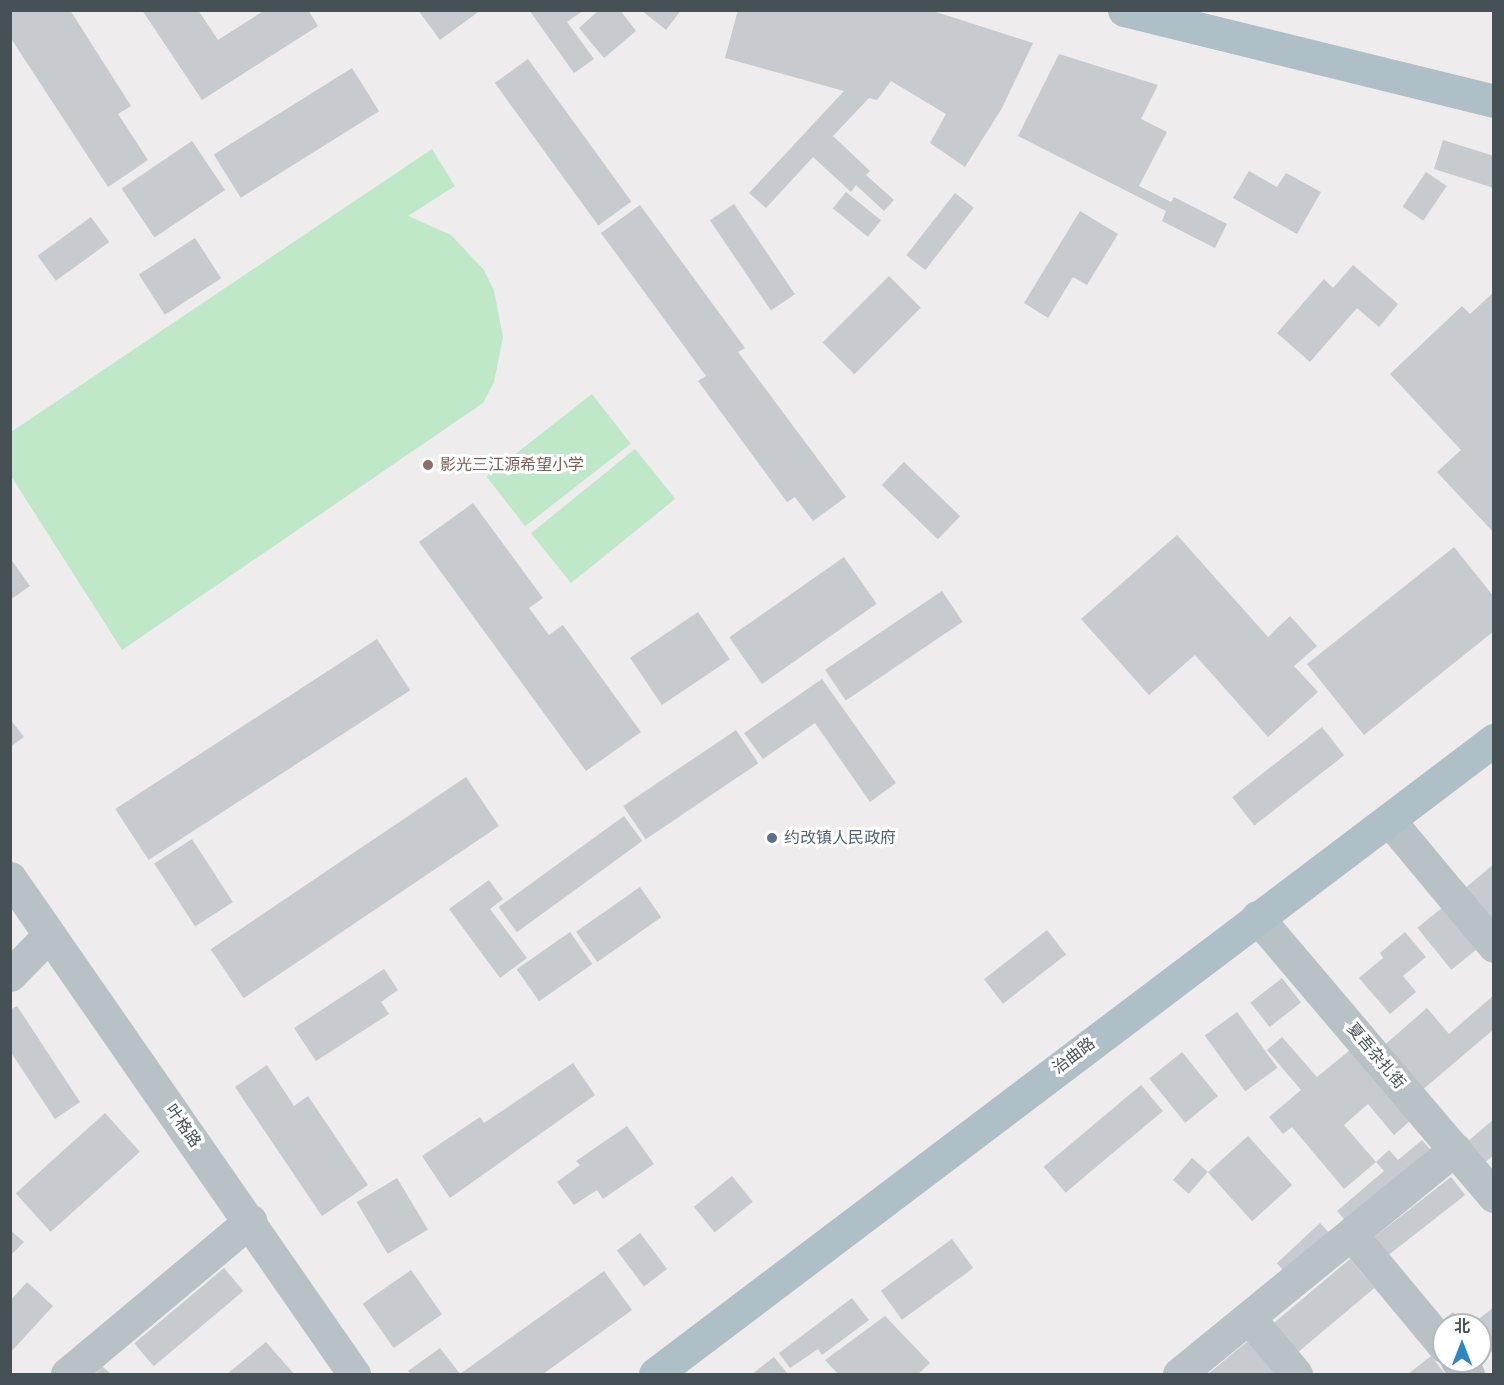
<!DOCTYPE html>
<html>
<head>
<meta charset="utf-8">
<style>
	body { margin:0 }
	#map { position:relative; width:1504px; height:1385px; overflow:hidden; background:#eeecec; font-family:Jost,"Noto Sans SC",sans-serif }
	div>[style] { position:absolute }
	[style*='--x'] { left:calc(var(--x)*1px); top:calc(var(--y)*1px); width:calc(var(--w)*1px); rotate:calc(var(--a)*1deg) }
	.green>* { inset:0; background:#bee8c8; transform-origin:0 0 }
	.building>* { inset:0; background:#c7cace; transform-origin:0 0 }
	.minor>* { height:33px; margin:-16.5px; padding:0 16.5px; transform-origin:16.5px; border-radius:16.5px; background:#b8c2c6 }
	.major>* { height:33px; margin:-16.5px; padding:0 16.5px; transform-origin:16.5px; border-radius:16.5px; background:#aebfc8 }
	.dots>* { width:16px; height:16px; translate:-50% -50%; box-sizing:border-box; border:3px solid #fff; border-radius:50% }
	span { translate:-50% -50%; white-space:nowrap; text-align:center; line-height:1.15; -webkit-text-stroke:6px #fff; paint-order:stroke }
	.education-label { font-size:16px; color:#785e54 }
	.left { translate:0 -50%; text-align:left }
	.service-label { font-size:16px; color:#4e5e75 }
	.street-label { font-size:16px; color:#465156 }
	.frame { position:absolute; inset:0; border:12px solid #465156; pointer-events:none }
	.north { position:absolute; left:1432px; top:1313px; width:60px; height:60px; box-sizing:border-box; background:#fff; border:2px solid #b5b9bb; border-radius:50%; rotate:0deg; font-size:16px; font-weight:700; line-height:24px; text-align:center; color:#465156 }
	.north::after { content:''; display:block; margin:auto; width:21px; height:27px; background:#2f86c5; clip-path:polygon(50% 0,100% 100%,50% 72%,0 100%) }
</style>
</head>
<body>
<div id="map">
	<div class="green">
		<i style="clip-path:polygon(432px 149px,455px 186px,408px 216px,451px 235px,484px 270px,494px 291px,503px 337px,494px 382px,483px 403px,122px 650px,11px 476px,11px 432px)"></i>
		<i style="left:592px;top:394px;width:63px;height:134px;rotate:52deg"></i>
		<i style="left:635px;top:449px;width:64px;height:134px;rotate:51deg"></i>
	</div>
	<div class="building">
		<i style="clip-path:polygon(10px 10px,70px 10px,131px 106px,118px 114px,148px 160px,108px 187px,10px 37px)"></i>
		<i style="clip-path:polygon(142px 10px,198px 10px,218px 40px,265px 10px,308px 10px,318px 26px,202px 100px)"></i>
		<i style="clip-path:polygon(418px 10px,481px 10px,440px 40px)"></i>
		<i style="clip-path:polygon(529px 10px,584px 10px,567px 22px,594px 59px,574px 73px)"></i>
		<i style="clip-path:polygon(599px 10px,620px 10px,636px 31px,604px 58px,579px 28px)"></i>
		<i style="clip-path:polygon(641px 10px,681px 10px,666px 30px)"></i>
		<i style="clip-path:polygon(738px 10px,930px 10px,1033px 43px,1002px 108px,965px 167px,930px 143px,946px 114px,891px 81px,877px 100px,869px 98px,833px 136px,870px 171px,866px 175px,894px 200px,884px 211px,856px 185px,851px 192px,813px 157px,766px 208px,749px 193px,844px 91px,725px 58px)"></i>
		<i style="clip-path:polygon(1059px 54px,1158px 85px,1141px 119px,1167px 132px,1139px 186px,1171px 202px,1174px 197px,1227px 224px,1215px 248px,1162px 221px,1166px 211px,1018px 136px)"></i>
		<i style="left:528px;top:59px;width:176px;height:41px;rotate:54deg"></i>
		<i style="left:352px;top:68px;width:51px;height:163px;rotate:58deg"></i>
		<i style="clip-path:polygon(1443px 140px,1494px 156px,1494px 188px,1434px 169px)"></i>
		<i style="left:192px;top:141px;width:59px;height:85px;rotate:56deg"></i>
		<i style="clip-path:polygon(1249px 171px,1277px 187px,1286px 173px,1321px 192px,1297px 234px,1233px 198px)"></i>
		<i style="left:1426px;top:172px;width:25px;height:42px;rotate:34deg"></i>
		<i style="left:846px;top:192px;width:45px;height:21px;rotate:39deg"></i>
		<i style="left:955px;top:193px;width:24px;height:79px;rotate:38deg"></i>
		<i style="left:734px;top:204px;width:109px;height:29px;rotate:56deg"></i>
		<i style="clip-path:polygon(640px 205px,745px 348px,738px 352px,846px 497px,813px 521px,795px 497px,787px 502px,698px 381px,706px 376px,601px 233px)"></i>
		<i style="clip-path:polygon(1080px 211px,1118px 234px,1087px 285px,1073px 277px,1048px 318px,1024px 303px)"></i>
		<i style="left:91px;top:217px;width:31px;height:66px;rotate:54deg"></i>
		<i style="left:195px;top:238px;width:48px;height:67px;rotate:57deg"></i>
		<i style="clip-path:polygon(1353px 265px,1398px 304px,1379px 327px,1357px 308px,1310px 362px,1277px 333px,1324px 279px,1333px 288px)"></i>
		<i style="left:889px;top:276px;width:45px;height:94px;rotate:45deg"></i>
		<i style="clip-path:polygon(1494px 292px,1494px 533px,1437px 472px,1461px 450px,1390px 374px,1462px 306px,1470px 314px)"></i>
		<i style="left:904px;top:462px;width:78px;height:32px;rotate:44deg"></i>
		<i style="clip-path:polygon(473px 503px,543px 598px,529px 608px,549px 635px,563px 625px,641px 732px,586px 771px,419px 542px)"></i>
		<i style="clip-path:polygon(1177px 535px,1268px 637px,1290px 616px,1317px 646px,1294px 666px,1318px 692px,1268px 737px,1195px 655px,1149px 695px,1081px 619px)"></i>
		<i style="clip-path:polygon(1454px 547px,1494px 597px,1494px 631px,1364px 735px,1307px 664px)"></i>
		<i style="left:844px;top:557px;width:57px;height:140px;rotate:55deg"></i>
		<i style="clip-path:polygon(10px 558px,30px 586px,10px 600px)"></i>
		<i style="left:942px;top:591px;width:37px;height:141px;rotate:56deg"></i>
		<i style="left:698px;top:612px;width:57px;height:82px;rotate:56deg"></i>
		<i style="left:377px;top:639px;width:61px;height:312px;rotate:57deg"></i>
		<i style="clip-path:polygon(822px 679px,896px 783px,870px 802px,815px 723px,763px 759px,744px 733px)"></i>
		<i style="clip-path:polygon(10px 719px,24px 737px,10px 747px)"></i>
		<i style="left:1322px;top:727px;width:36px;height:114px;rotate:52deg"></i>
		<i style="left:736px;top:730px;width:40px;height:136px;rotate:56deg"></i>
		<i style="left:466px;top:777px;width:59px;height:308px;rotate:56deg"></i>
		<i style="left:624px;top:816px;width:31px;height:155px;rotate:54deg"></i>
		<i style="left:192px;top:839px;width:75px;height:45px;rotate:57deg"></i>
		<i style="clip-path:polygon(1494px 864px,1494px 924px,1464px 889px)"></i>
		<i style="clip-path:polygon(489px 880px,503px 899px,490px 909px,527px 958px,500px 978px,449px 909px)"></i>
		<i style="left:640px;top:887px;width:37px;height:78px;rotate:55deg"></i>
		<i style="left:1443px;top:907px;width:54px;height:33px;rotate:51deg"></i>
		<i style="left:1047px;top:930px;width:31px;height:80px;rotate:52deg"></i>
		<i style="left:570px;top:932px;width:39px;height:65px;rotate:55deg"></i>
		<i style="clip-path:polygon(1405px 932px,1426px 957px,1403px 976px,1416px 992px,1390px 1014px,1359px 978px,1383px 958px,1380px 953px)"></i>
		<i style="clip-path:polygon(384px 969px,398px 990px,381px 1002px,389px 1014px,316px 1061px,294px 1028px)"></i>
		<i style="left:1282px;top:978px;width:31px;height:40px;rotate:52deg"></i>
		<i style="clip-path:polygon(1494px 995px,1494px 1029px,1420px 1092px,1381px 1048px,1427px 1008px,1449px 1034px)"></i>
		<i style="clip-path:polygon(17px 1006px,80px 1102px,55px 1119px,10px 1051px,10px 1010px)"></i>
		<i style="left:1237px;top:1012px;width:69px;height:40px;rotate:54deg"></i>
		<i style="clip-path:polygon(1282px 1037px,1317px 1077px,1350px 1050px,1410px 1121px,1394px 1135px,1368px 1104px,1344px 1125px,1376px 1162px,1344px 1189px,1292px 1127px,1283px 1134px,1269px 1117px,1301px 1090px,1267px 1050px)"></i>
		<i style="left:1182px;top:1052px;width:57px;height:42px;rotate:51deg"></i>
		<i style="clip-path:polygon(573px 1063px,595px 1095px,450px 1198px,422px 1156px,480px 1117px,484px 1123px)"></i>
		<i style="clip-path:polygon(267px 1065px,294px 1106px,308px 1096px,368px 1185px,322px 1216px,235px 1087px)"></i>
		<i style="left:1141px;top:1085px;width:34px;height:127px;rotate:50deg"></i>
		<i style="left:105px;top:1113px;width:52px;height:120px;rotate:48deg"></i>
		<i style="clip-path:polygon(1494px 1119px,1494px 1155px,1484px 1163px,1467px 1142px)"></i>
		<i style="clip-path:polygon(627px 1126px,654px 1164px,603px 1199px,597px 1190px,574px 1205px,557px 1182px,580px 1165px,576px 1161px)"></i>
		<i style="left:1248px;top:1136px;width:66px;height:54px;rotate:48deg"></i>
		<i style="clip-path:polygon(1422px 1140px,1435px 1155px,1350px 1226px,1337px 1211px,1384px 1171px,1376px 1162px,1389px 1150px,1398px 1160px)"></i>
		<i style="left:1192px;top:1158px;width:21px;height:29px;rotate:41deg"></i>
		<i style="left:732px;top:1176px;width:33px;height:49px;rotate:51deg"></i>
		<i style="left:1451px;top:1177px;width:23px;height:105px;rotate:52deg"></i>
		<i style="left:397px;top:1178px;width:60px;height:47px;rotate:59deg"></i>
		<i style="left:1320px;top:1223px;width:19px;height:59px;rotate:47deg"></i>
		<i style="clip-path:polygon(10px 1230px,24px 1242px,10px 1256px)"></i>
		<i style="left:640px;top:1233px;width:45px;height:29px;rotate:53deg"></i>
		<i style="left:952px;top:1239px;width:36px;height:88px;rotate:54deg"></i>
		<i style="left:1350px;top:1259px;width:38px;height:108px;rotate:50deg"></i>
		<i style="left:224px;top:1268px;width:30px;height:117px;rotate:50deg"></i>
		<i style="left:411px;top:1270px;width:54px;height:59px;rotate:55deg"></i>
		<i style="clip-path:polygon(604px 1271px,632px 1310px,543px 1374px,411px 1374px,408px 1371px,440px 1348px,460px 1374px)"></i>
		<i style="clip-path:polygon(27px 1282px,53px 1306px,10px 1353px,10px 1301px)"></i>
		<i style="clip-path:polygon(852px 1298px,869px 1320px,822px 1355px,818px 1349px,790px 1368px,779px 1353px)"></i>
		<i style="clip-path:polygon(1494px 1307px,1494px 1350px,1473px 1367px,1469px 1361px,1480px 1361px,1480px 1325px,1471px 1325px)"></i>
		<i style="clip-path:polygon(1453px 1312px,1464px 1325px,1438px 1324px)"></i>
		<i style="clip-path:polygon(885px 1316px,930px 1363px,918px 1374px,838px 1374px,825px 1360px)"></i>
		<i style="clip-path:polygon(1248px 1341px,1276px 1374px,1208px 1374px)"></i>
		<i style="clip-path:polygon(266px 1342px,294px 1374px,227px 1374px)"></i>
		<i style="clip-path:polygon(1431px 1356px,1445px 1374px,1408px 1374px)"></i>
		<i style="clip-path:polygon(774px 1357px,788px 1374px,752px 1374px)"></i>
		<i style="clip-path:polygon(102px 1366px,111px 1374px,95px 1374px)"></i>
	</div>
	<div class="minor">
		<i style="--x:1389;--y:820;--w:164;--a:50.2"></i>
		<i style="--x:10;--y:878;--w:604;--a:55.26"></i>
		<i style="--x:1257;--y:917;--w:366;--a:49.7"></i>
		<i style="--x:10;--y:975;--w:56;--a:-45.7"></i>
		<i style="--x:1351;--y:1234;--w:146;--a:50.3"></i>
		<i style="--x:1249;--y:1318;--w:73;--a:50"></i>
		<i style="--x:1457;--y:1361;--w:17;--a:50"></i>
		<i style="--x:67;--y:1374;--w:239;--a:-39.9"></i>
		<i style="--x:1179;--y:1374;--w:356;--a:-39.2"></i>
	</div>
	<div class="major">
		<i style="--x:1124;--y:10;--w:381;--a:13.8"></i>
		<i style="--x:655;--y:1374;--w:1052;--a:-37.08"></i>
	</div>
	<div class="dots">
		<i style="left:428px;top:465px;background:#8d6e63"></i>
		<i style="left:772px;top:838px;background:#5c6f8a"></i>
	</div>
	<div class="education-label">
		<span class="left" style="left:440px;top:465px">影光三江源希望小学</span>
	</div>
	<div class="service-label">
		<span class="left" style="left:784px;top:838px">约改镇人民政府</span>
	</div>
	<div class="street-label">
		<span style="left:1074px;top:1056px;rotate:-37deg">治曲路</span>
		<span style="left:1376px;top:1056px;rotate:50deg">夏吾杂扎街</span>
		<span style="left:183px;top:1126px;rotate:55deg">叶格路</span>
	</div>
	<div class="frame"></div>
	<div class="north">北</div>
</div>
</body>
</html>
